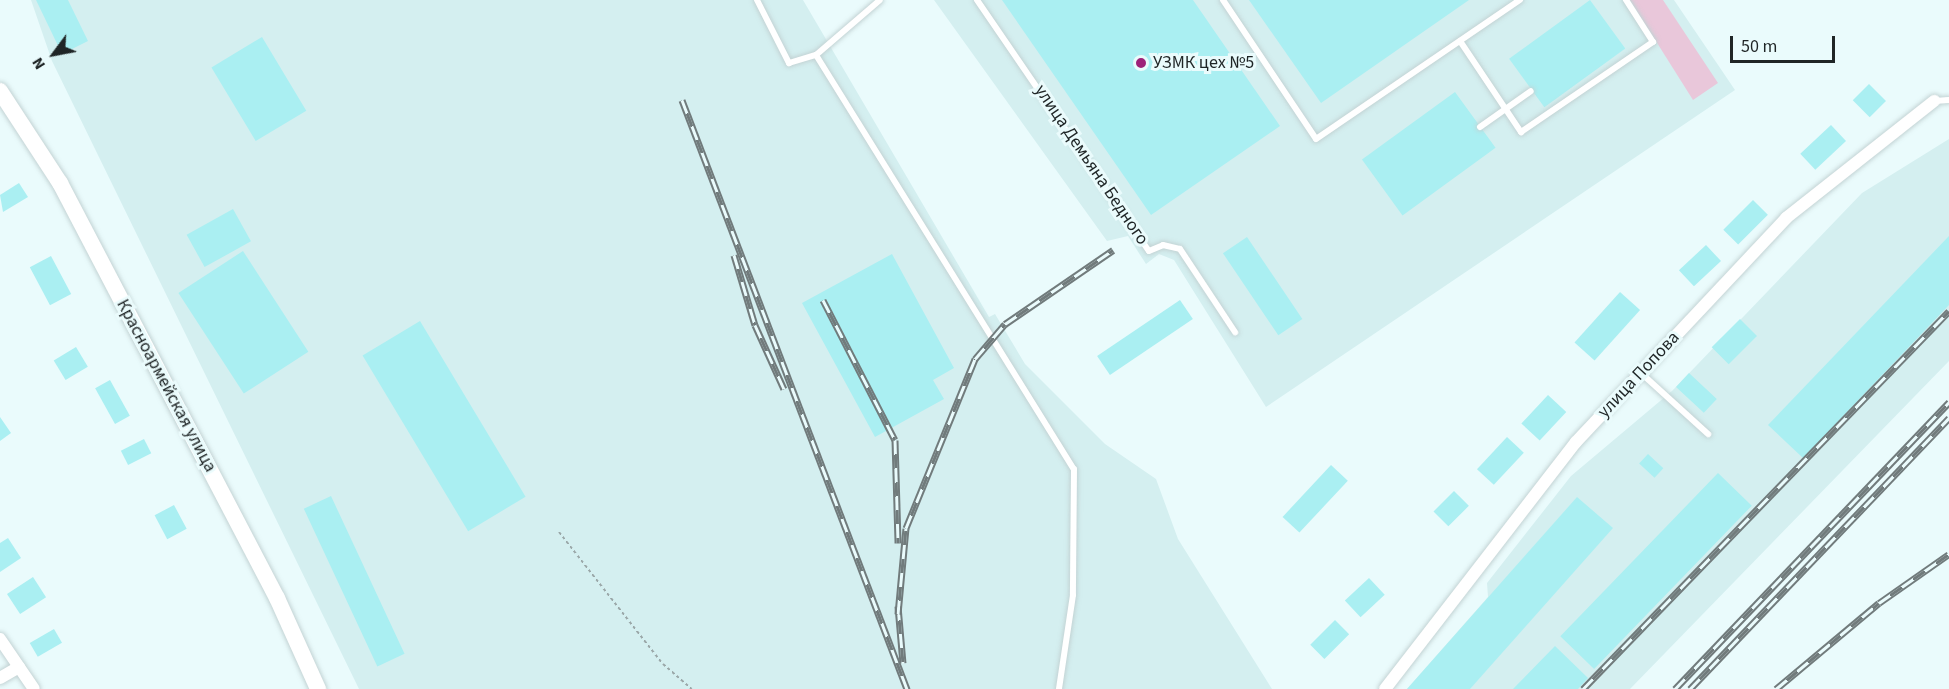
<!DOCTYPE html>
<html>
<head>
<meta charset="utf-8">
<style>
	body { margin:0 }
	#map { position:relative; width:1949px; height:689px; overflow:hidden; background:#eafbfc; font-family:"Source Sans 3",sans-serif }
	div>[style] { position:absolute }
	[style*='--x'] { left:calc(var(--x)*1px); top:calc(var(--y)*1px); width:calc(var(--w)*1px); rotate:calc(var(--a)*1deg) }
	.built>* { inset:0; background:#d4eff0 }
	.green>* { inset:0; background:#e9c7da }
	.building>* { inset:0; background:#aaeff2; transform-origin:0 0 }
	.path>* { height:2px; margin-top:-1px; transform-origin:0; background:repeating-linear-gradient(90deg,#9aa7a8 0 3px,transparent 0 6px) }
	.roads { filter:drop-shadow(0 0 2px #c3d3d4) drop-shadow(0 0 2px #c3d3d4) }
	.lane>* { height:6px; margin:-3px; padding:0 3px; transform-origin:3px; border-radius:3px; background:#fff }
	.street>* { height:12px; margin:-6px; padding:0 6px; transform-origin:6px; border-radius:6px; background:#fff }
	.secondary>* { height:16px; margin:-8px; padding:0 8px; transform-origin:8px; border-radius:8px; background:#fff }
	.rail>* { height:7px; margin-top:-3.5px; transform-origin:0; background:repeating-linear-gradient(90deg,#eafbfc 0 14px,#717b7c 0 28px); box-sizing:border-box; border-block:2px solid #717b7c }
	.dots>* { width:16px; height:16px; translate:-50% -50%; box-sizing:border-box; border:3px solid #eafbfc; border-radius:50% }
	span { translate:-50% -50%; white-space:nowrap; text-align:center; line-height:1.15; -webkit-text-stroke:6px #eafbfc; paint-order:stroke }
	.poi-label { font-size:18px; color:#1f2526 }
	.left { translate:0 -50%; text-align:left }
	.street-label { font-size:18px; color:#1f2526 }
	.north { position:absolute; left:24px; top:24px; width:60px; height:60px; -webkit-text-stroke:4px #eafbfc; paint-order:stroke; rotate:238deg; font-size:16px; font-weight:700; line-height:24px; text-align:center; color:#1f2526 }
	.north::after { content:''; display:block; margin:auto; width:21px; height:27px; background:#1f2526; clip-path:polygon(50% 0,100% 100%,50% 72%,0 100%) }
	.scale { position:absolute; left:1730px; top:36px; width:105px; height:27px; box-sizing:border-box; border:3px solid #1f2526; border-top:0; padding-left:8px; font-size:18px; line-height:21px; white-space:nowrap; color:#1f2526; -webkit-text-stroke:4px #eafbfc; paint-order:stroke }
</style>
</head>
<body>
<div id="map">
	<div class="built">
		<i style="clip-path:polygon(31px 0,803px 0,989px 317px,995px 314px,1025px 364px,1105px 444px,1156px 479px,1178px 539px,1272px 689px,359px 689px,52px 61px)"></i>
		<i style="clip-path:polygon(934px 0,1674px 0,1735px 90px,1266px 407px,1174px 260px,1159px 254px,1146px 264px,1128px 236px,1107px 241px)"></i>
		<i style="clip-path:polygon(1949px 139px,1949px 361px,1630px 689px,1407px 689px,1488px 597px,1487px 583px,1571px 476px,1672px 391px,1862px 193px)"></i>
	</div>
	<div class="green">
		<i style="clip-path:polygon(1630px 0,1663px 0,1718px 83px,1693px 100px)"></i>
	</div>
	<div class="building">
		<i style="clip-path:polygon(36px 0,68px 0,88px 41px,62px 54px)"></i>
		<i style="clip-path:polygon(1002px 0,1193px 0,1280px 126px,1151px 215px)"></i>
		<i style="clip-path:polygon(1249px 0,1469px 0,1321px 103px)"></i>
		<i style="left:1590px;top:0;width:60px;height:100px;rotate:54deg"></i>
		<i style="left:262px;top:37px;width:86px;height:59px;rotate:59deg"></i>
		<i style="left:1869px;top:84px;width:24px;height:23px;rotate:45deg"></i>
		<i style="left:1455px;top:92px;width:69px;height:115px;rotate:54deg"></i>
		<i style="left:1831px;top:125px;width:22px;height:42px;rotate:47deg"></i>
		<i style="clip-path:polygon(19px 183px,28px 197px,3px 212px,0 195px)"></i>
		<i style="left:1753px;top:200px;width:21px;height:42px;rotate:45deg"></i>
		<i style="left:233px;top:209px;width:37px;height:53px;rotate:61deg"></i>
		<i style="clip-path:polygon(1949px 236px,1949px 305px,1803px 458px,1768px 425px)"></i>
		<i style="left:1247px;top:237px;width:99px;height:29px;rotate:56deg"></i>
		<i style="left:1706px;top:245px;width:22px;height:37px;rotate:47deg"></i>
		<i style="left:243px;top:251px;width:120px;height:77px;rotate:57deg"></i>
		<i style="clip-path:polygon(892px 254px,954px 368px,933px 380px,944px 399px,875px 437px,802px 303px)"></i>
		<i style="left:51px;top:256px;width:43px;height:24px;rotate:62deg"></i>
		<i style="left:1620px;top:292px;width:27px;height:68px;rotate:42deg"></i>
		<i style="left:1180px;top:300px;width:23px;height:100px;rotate:56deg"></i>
		<i style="left:1740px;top:319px;width:24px;height:40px;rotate:45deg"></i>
		<i style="left:420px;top:321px;width:205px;height:67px;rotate:59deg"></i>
		<i style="left:76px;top:347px;width:23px;height:26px;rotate:59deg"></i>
		<i style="left:1689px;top:373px;width:38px;height:19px;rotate:43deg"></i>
		<i style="left:110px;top:380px;width:41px;height:17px;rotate:61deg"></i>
		<i style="left:1548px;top:395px;width:25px;height:39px;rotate:43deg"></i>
		<i style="clip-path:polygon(0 417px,11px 433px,0 441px)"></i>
		<i style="left:1507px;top:437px;width:23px;height:44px;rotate:43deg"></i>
		<i style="left:144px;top:439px;width:16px;height:26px;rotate:63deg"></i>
		<i style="left:1648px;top:454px;width:21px;height:13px;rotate:43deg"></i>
		<i style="left:1331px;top:465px;width:23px;height:71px;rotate:43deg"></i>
		<i style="left:1718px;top:473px;width:47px;height:227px;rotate:44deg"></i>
		<i style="left:1454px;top:491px;width:21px;height:29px;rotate:45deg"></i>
		<i style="left:331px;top:496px;width:174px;height:30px;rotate:65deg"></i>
		<i style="clip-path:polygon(1577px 497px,1613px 528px,1470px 689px,1407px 689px)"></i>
		<i style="left:174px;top:505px;width:27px;height:22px;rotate:62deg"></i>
		<i style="clip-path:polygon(8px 538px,21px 558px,0 572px,0 543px)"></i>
		<i style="left:33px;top:577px;width:24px;height:31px;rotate:57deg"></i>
		<i style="left:1369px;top:578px;width:23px;height:33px;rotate:47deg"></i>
		<i style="left:1335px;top:620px;width:20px;height:35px;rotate:45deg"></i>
		<i style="left:54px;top:629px;width:16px;height:28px;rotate:60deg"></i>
		<i style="clip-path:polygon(1555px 646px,1588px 678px,1578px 689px,1513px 689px)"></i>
	</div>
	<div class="path">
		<i style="--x:559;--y:532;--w:168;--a:51.8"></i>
		<i style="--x:663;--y:664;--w:38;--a:41"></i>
	</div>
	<div class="roads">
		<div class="lane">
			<i style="--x:757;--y:0;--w:71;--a:63.1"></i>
			<i style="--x:789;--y:63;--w:28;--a:-17"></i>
			<i style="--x:816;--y:55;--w:488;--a:58.1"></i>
			<i style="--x:1074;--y:469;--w:126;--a:90.5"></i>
			<i style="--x:1073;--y:595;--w:95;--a:98.5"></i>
			<i style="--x:977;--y:0;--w:304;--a:55.6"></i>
			<i style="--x:1149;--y:251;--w:15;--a:-23"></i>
			<i style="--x:1163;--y:245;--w:17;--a:13"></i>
			<i style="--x:1180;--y:249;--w:100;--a:56.5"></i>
			<i style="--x:1223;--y:0;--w:167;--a:56.2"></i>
			<i style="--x:1316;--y:139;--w:247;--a:-34.3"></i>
			<i style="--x:1460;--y:41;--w:110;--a:56.2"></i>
			<i style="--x:1521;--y:132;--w:160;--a:-34.3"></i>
			<i style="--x:1653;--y:42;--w:50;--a:-122.7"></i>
			<i style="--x:816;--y:55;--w:84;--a:-40.7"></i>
			<i style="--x:1934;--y:101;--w:15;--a:-4"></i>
			<i style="--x:1480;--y:127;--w:62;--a:-35.2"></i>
			<i style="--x:1641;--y:373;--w:91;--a:42.3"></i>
		</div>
		<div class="street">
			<i style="--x:0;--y:639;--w:60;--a:55.8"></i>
			<i style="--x:0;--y:678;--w:22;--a:-30"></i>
			<i style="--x:1385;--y:689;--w:312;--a:-52.3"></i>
			<i style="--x:1576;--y:442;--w:307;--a:-46.8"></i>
			<i style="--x:1786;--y:218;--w:189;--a:-38.3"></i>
		</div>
		<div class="secondary">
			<i style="--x:0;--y:91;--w:110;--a:56.9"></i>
			<i style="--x:60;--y:183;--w:468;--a:62.4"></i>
			<i style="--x:277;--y:598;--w:100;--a:65.7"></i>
		</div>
	</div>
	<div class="rail">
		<i style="--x:682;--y:100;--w:631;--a:69.09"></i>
		<i style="--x:734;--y:255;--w:73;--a:73.3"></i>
		<i style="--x:755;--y:325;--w:70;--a:65.6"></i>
		<i style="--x:823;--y:300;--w:157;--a:62.8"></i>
		<i style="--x:895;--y:440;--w:103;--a:88.3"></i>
		<i style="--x:898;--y:606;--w:57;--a:85"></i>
		<i style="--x:898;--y:614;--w:86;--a:-84.7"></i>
		<i style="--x:906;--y:528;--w:183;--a:-67.8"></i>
		<i style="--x:975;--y:359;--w:46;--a:-49.4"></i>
		<i style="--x:1005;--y:324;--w:131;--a:-34.4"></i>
		<i style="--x:1583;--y:689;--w:526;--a:-45.92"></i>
		<i style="--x:1675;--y:689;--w:397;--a:-46.3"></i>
		<i style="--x:1690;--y:689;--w:375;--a:-46.3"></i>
		<i style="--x:1776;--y:689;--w:134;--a:-39.9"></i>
		<i style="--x:1879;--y:603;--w:85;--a:-35"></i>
	</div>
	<div class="dots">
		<i style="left:1141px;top:63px;background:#9d2279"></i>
	</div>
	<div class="poi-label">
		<span class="left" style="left:1153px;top:63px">УЗМК цех №5</span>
	</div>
	<div class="street-label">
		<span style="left:1091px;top:165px;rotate:56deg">улица Демьяна Бедного</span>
		<span style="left:1639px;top:375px;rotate:-47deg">улица Попова</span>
		<span style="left:166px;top:386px;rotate:62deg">Красноармейская улица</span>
	</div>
	<div class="north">N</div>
	<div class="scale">50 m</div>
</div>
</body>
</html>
